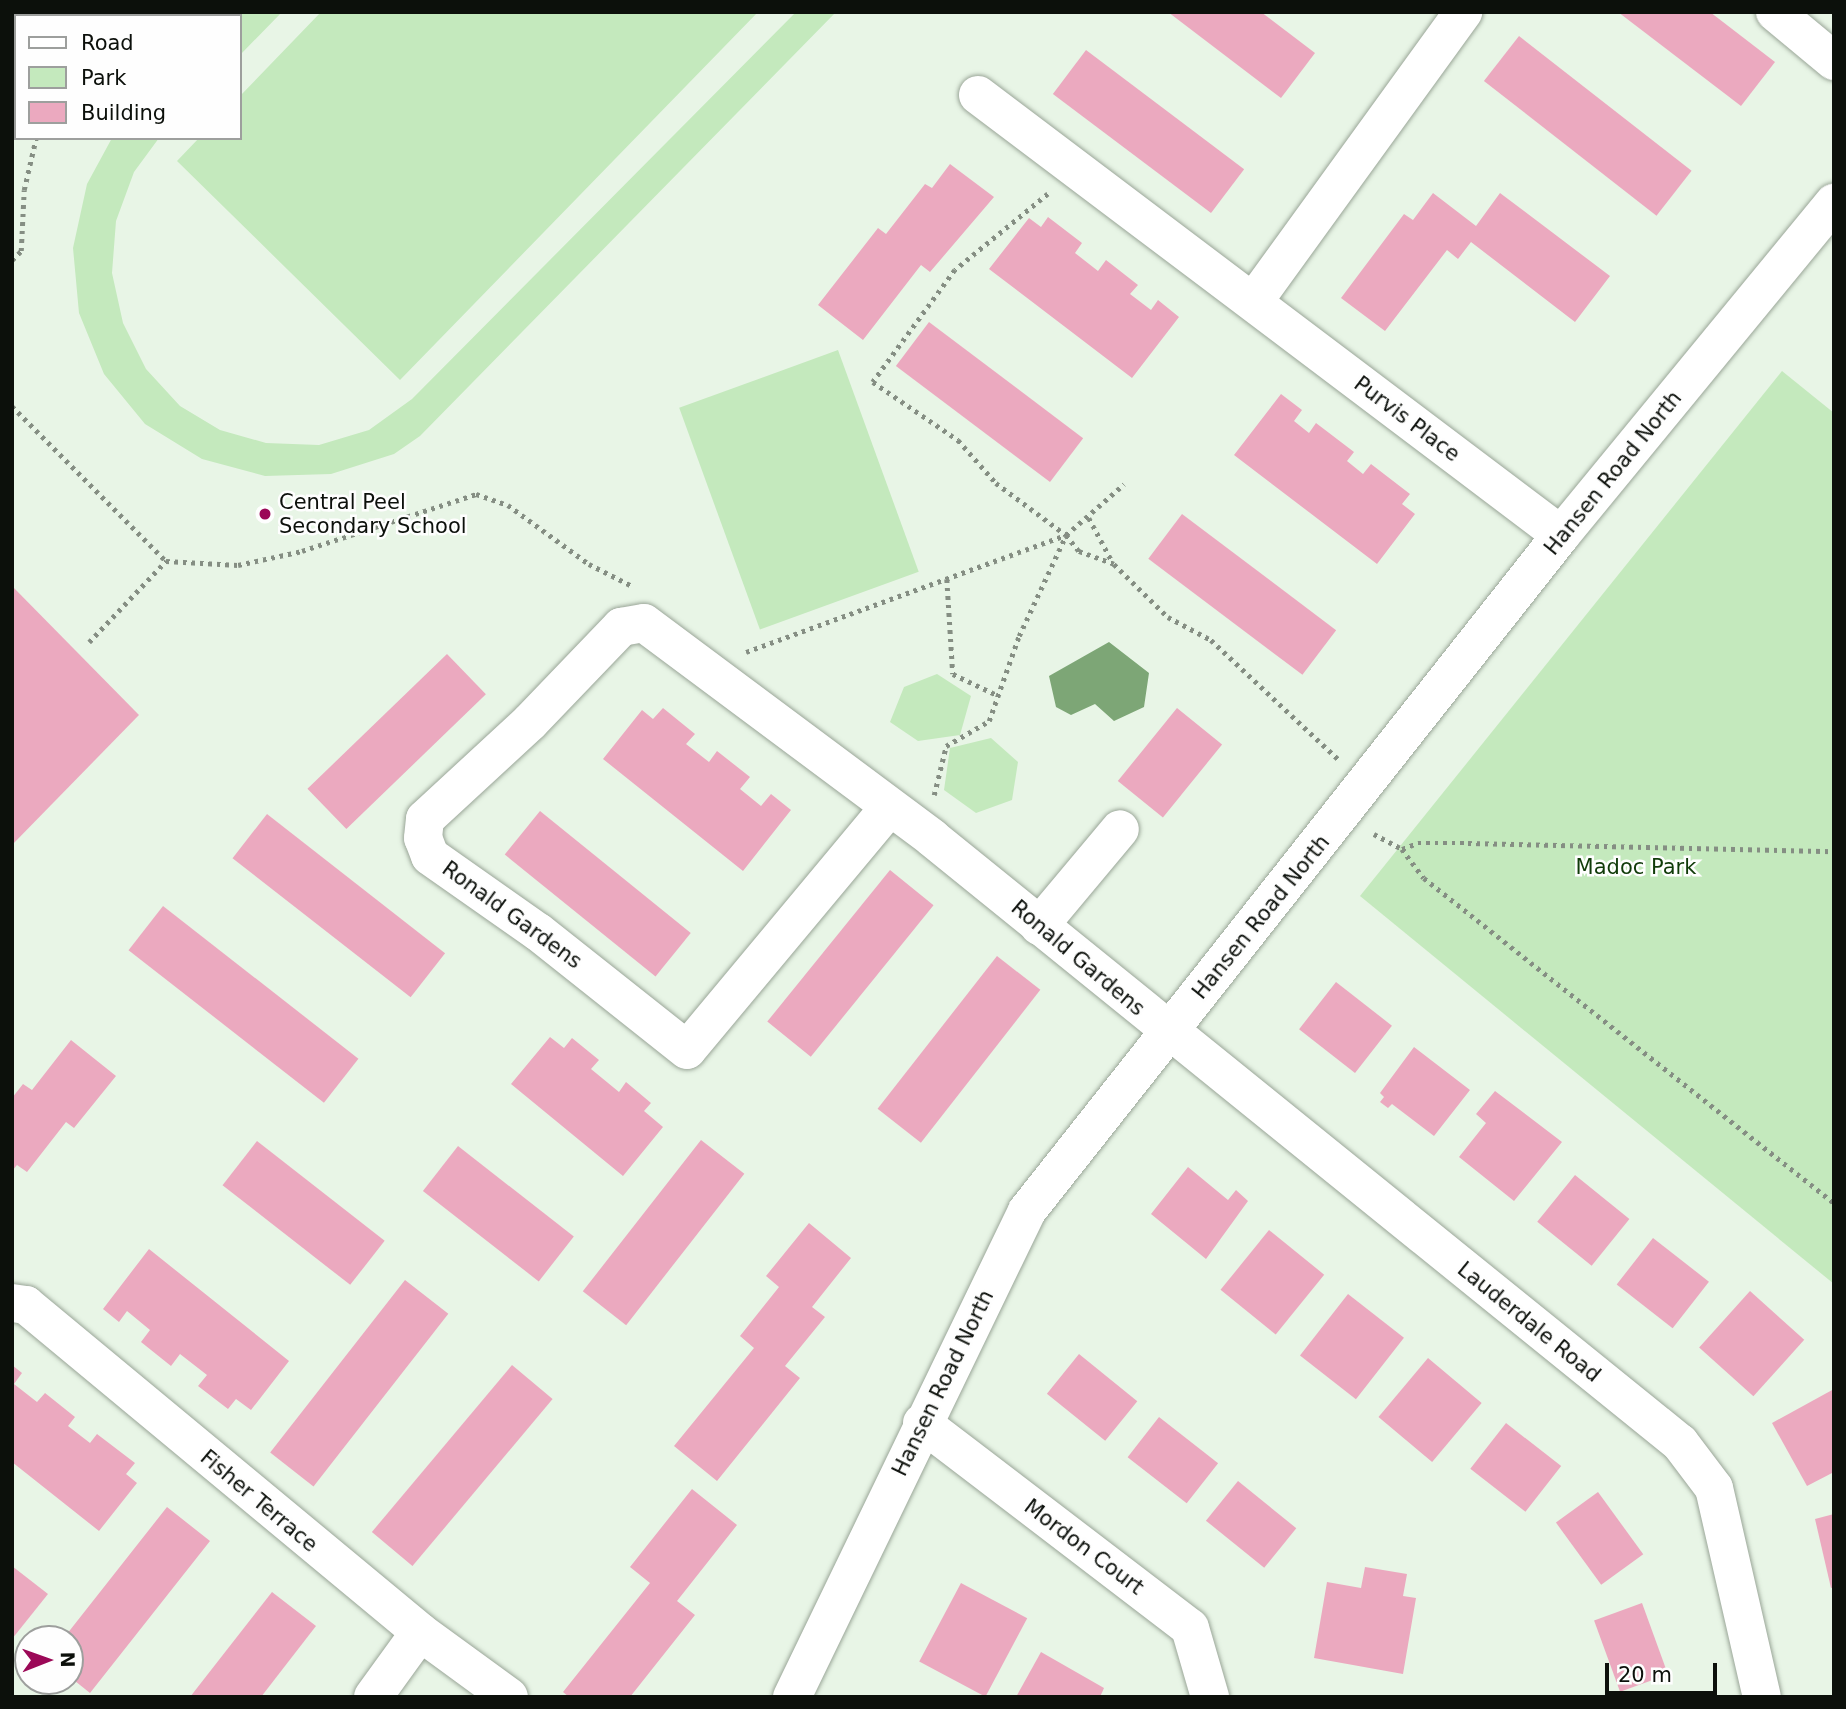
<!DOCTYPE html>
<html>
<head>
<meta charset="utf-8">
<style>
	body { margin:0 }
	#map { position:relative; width:1846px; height:1709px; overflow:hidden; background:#e8f5e6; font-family:"DejaVu Sans",sans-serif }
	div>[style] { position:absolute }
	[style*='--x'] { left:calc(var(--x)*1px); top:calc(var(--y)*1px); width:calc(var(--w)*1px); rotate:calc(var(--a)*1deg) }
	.green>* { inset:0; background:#c4e9bd; transform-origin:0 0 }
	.water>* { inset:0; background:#7da676 }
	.building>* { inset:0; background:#eba9bf; transform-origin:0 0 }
	.path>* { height:4.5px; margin-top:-2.25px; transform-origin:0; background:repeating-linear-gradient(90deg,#858e83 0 3.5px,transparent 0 8.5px) }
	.roads { filter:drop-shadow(0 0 2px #9aa698) drop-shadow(0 0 2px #9aa698) }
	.minor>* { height:38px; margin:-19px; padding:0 19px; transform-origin:19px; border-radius:19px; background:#fff }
	.dots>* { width:19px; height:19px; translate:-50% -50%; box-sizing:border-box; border:4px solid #fefefe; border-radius:50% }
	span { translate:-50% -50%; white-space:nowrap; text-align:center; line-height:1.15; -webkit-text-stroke:5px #fefefe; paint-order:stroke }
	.street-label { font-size:21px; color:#0c100b }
	.poi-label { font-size:21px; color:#0c100b }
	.left { translate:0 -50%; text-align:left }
	.park-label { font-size:21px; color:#103b09 }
	.frame { position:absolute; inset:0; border:14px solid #0c100b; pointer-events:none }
	.legend { position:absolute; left:14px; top:14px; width:228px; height:126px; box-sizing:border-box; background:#fefefe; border:2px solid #9d9f9d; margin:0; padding:9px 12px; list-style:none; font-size:21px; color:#0c100b }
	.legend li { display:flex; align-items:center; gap:14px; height:35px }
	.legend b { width:35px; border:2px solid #9d9f9d }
	.north { position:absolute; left:14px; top:1625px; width:70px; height:70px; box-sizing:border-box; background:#fefefe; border:2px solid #9d9f9d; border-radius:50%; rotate:89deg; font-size:19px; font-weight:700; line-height:28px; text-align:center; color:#0c100b }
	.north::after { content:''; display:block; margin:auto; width:24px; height:32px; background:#9b0857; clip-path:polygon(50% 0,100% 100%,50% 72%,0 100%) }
	.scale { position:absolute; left:1605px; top:1663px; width:112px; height:32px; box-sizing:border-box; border:4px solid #0c100b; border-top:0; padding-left:9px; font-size:21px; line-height:24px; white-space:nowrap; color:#0c100b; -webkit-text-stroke:5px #fefefe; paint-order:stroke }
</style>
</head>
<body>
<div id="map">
	<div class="green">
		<i style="clip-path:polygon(12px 12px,166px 12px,16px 16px,16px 72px)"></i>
		<i style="clip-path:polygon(231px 12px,282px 12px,240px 55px,240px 16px,227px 16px)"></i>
		<i style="clip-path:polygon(321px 12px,758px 12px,400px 380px,177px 161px,199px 138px,240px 138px,240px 96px)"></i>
		<i style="clip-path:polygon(796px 12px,836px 12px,420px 436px,394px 454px,331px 474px,265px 476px,202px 459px,145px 424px,104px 374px,79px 313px,73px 248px,87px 184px,112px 138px,159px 138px,134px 172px,116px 221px,112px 273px,123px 323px,146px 369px,180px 406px,220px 430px,266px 443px,319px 445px,369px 430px,412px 399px)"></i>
		<i style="left:838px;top:350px;width:236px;height:169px;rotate:70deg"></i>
		<i style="clip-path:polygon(1782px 371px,1834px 413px,1834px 1284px,1360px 896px)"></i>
		<i style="clip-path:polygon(937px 674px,971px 696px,960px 735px,918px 741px,890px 722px,904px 687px)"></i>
		<i style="clip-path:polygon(991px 738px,1018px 762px,1012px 800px,976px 813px,944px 790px,950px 748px)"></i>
	</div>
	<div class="water">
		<i style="clip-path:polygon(1109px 642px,1149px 673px,1144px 707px,1114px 721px,1095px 704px,1071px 715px,1056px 707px,1049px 676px)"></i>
	</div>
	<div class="building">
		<i style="clip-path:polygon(1168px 12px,1261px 12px,1315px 53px,1281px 98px)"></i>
		<i style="clip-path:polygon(1618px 12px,1710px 12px,1775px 62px,1741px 106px)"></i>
		<i style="left:1519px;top:36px;width:219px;height:57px;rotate:38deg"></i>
		<i style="left:1086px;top:50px;width:198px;height:55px;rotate:37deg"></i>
		<i style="clip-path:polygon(950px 164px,994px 197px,930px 272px,921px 265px,863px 340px,818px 305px,878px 228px,886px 234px,925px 184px,932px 188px)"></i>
		<i style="clip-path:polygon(1433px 193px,1476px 226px,1500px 193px,1610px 276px,1575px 322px,1471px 242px,1458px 259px,1447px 250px,1385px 331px,1341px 298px,1404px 214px,1413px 220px)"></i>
		<i style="clip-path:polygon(1048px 217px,1082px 243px,1075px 253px,1098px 271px,1106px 260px,1138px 285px,1130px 294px,1151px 310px,1158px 300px,1179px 317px,1132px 378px,989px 269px,1029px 218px,1041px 227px)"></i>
		<i style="left:929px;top:322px;width:193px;height:55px;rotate:37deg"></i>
		<i style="clip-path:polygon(1281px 394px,1302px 410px,1294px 421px,1309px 433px,1316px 423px,1354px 452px,1347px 461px,1363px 474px,1371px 464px,1410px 494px,1402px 504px,1415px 514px,1377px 564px,1234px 455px)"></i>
		<i style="left:1182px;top:514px;width:193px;height:56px;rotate:37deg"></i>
		<i style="clip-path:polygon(12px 586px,139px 715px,12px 845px)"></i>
		<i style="left:447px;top:654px;width:56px;height:194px;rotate:46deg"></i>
		<i style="clip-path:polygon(663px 708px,695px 734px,686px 744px,709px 762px,717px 751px,750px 777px,740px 789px,761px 806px,771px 794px,791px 810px,743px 871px,603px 759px,642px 710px,653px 719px)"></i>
		<i style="left:1177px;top:708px;width:58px;height:94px;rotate:39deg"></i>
		<i style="left:540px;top:811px;width:194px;height:56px;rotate:39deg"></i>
		<i style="left:267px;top:814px;width:226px;height:56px;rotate:38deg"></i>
		<i style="left:890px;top:870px;width:56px;height:195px;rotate:39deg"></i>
		<i style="left:163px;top:906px;width:248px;height:56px;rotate:38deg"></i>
		<i style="left:997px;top:956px;width:55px;height:194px;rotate:38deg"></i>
		<i style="left:1336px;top:982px;width:71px;height:60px;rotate:38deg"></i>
		<i style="clip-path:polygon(550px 1037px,564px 1048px,572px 1038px,599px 1060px,591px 1069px,619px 1092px,626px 1082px,651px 1103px,644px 1111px,663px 1127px,623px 1176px,511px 1084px)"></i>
		<i style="clip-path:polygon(71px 1040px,116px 1076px,74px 1128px,66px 1122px,27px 1172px,17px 1165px,12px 1171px,12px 1098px,23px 1084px,32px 1090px)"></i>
		<i style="clip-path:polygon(1414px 1047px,1470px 1090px,1434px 1136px,1392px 1104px,1388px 1108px,1380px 1102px,1384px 1097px,1380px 1093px)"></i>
		<i style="clip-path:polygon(1495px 1091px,1562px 1142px,1514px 1201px,1459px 1157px,1486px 1123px,1476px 1114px)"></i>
		<i style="left:701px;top:1140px;width:55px;height:192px;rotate:38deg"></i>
		<i style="left:257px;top:1141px;width:162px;height:56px;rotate:38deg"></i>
		<i style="left:458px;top:1146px;width:147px;height:57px;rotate:38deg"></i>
		<i style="clip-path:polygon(1188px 1167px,1228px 1200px,1236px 1190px,1248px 1201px,1206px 1259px,1151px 1214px)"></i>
		<i style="left:1575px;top:1175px;width:70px;height:60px;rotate:39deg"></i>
		<i style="clip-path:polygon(809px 1223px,851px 1258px,812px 1307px,825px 1317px,785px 1366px,800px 1378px,717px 1481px,674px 1446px,754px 1348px,740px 1336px,779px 1287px,766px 1276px)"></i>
		<i style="left:1269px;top:1230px;width:71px;height:77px;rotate:39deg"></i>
		<i style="left:1653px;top:1238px;width:71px;height:59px;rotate:38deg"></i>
		<i style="clip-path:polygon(149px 1249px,289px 1361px,251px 1410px,236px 1399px,228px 1409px,198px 1386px,207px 1375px,180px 1354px,171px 1366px,141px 1342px,150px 1330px,127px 1311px,119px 1322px,103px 1309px)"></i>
		<i style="left:405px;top:1280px;width:55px;height:219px;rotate:38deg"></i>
		<i style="left:1750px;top:1291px;width:73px;height:76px;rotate:42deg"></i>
		<i style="left:1348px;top:1294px;width:71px;height:78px;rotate:38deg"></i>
		<i style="left:1079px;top:1354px;width:75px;height:51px;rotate:39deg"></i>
		<i style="left:1428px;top:1358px;width:70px;height:77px;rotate:40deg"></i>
		<i style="clip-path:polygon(12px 1365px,22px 1373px,14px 1384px,37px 1402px,45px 1393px,75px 1417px,68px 1426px,90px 1443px,97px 1434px,135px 1463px,126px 1474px,137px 1483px,99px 1531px,12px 1462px)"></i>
		<i style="left:512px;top:1365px;width:53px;height:218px;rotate:40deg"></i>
		<i style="clip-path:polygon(1834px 1389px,1834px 1472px,1807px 1486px,1772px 1423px)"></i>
		<i style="left:1159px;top:1417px;width:75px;height:51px;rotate:38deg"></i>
		<i style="left:1506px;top:1423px;width:70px;height:58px;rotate:38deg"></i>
		<i style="left:1238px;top:1481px;width:75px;height:51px;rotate:39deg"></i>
		<i style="clip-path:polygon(692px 1489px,737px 1525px,677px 1601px,695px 1615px,630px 1697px,569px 1697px,563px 1692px,650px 1583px,630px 1567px)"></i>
		<i style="left:1598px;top:1492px;width:77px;height:52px;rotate:54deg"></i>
		<i style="clip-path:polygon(167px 1507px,210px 1541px,90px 1693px,70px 1677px,70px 1639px,63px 1639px)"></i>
		<i style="clip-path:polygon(1834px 1514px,1834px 1587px,1831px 1588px,1815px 1519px)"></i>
		<i style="clip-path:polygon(12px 1566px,48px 1594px,12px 1639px)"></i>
		<i style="clip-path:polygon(1365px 1567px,1407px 1574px,1403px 1596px,1416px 1598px,1403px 1674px,1314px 1658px,1327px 1582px,1361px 1588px)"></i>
		<i style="left:961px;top:1583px;width:75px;height:89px;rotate:28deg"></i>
		<i style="clip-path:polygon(272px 1592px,316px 1626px,261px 1697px,190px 1697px)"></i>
		<i style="left:1642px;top:1603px;width:76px;height:51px;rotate:70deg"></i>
		<i style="clip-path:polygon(1041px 1652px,1104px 1688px,1100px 1697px,1016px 1697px)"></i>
	</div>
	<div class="path">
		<i style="--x:135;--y:16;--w:5;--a:-53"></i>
		<i style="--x:1048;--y:194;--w:120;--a:140.7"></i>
		<i style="--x:955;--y:270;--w:139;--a:126.2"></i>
		<i style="--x:873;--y:382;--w:103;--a:34.3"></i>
		<i style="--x:958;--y:440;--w:57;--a:48.5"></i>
		<i style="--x:996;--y:483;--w:87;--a:36.6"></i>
		<i style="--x:12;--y:260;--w:13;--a:-45"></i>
		<i style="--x:21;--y:251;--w:61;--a:-87.2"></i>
		<i style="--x:24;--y:190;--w:53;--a:-77"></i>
		<i style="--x:12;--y:406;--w:218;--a:45.2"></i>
		<i style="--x:1089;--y:518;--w:51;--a:61.9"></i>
		<i style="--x:947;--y:579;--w:95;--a:86.4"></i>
		<i style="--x:953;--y:674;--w:47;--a:25.5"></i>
		<i style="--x:89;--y:642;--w:112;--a:-46.5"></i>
		<i style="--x:166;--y:561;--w:72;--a:3.2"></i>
		<i style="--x:238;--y:565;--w:66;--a:-12.3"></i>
		<i style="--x:302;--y:551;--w:183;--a:-18.1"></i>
		<i style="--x:476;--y:494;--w:34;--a:19"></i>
		<i style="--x:508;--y:505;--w:100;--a:36.1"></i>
		<i style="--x:589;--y:564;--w:48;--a:27.1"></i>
		<i style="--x:746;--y:652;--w:341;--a:-20.1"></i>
		<i style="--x:1066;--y:535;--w:77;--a:-41.3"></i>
		<i style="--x:934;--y:795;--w:50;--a:-76.2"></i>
		<i style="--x:946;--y:746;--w:50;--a:-30.2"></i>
		<i style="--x:989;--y:721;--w:90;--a:-70.6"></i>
		<i style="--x:1019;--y:636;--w:111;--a:-65"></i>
		<i style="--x:1066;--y:535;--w:21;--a:51"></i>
		<i style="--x:1079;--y:551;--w:37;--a:20"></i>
		<i style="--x:1114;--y:564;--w:76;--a:44.5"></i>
		<i style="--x:1168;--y:617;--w:49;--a:28.1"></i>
		<i style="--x:1211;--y:640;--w:174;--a:43.1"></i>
		<i style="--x:1374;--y:834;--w:32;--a:28"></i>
		<i style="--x:1402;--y:849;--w:17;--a:-21"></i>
		<i style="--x:1418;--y:843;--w:50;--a:0"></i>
		<i style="--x:1468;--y:843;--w:366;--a:1.3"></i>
		<i style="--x:1402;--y:849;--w:36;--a:53"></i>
		<i style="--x:1424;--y:878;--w:523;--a:38.4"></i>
	</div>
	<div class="roads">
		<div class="minor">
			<i style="--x:1775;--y:12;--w:77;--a:39.7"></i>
			<i style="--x:978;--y:95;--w:730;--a:37.04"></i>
			<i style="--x:1254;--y:301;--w:357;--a:-54.1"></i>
			<i style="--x:887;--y:810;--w:312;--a:129.8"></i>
			<i style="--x:687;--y:1050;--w:190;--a:-141.6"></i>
			<i style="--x:538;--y:932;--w:132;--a:-144.9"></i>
			<i style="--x:430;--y:856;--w:19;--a:-111"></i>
			<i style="--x:423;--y:838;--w:19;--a:-84"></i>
			<i style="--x:425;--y:819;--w:143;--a:-42.7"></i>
			<i style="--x:530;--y:722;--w:132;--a:-46.2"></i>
			<i style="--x:621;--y:627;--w:23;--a:-10"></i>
			<i style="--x:644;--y:623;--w:359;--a:36.7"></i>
			<i style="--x:932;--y:838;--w:962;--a:38.97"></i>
			<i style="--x:1680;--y:1443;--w:56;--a:52.9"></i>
			<i style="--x:1714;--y:1488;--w:214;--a:77.1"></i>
			<i style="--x:1039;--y:926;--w:126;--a:-50.1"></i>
			<i style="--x:12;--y:1303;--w:14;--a:8"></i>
			<i style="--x:26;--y:1305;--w:512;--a:39.69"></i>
			<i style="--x:420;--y:1632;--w:110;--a:36.1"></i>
			<i style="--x:922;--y:1423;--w:337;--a:37.4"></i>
			<i style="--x:1190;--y:1628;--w:72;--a:73.8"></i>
			<i style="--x:373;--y:1697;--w:80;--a:-54.1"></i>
			<i style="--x:792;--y:1697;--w:540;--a:-64.19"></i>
			<i style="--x:1027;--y:1211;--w:861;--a:-51.69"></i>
			<i style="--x:1561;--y:535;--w:430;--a:-50.6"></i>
		</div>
	</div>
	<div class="dots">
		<i style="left:265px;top:514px;background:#9b0857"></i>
	</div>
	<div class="street-label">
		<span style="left:1407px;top:419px;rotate:37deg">Purvis Place</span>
		<span style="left:1613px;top:473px;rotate:-51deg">Hansen Road North</span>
		<span style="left:512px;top:915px;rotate:36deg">Ronald Gardens</span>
		<span style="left:1261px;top:917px;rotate:-51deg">Hansen Road North</span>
		<span style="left:1078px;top:958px;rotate:40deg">Ronald Gardens</span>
		<span style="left:1529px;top:1322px;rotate:39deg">Lauderdale Road</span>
		<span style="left:943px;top:1383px;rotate:-64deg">Hansen Road North</span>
		<span style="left:259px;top:1501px;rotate:40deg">Fisher Terrace</span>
		<span style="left:1084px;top:1547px;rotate:37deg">Mordon Court</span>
	</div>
	<div class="poi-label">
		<span class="left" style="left:279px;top:514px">Central Peel<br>Secondary School</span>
	</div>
	<div class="park-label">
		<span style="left:1636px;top:867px">Madoc Park</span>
	</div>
	<div class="frame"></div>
	<ul class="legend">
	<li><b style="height:9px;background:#fff"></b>Road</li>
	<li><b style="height:19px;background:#c4e9bd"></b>Park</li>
	<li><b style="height:19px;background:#eba9bf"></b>Building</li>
	</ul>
	<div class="north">N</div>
	<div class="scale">20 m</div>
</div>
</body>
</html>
